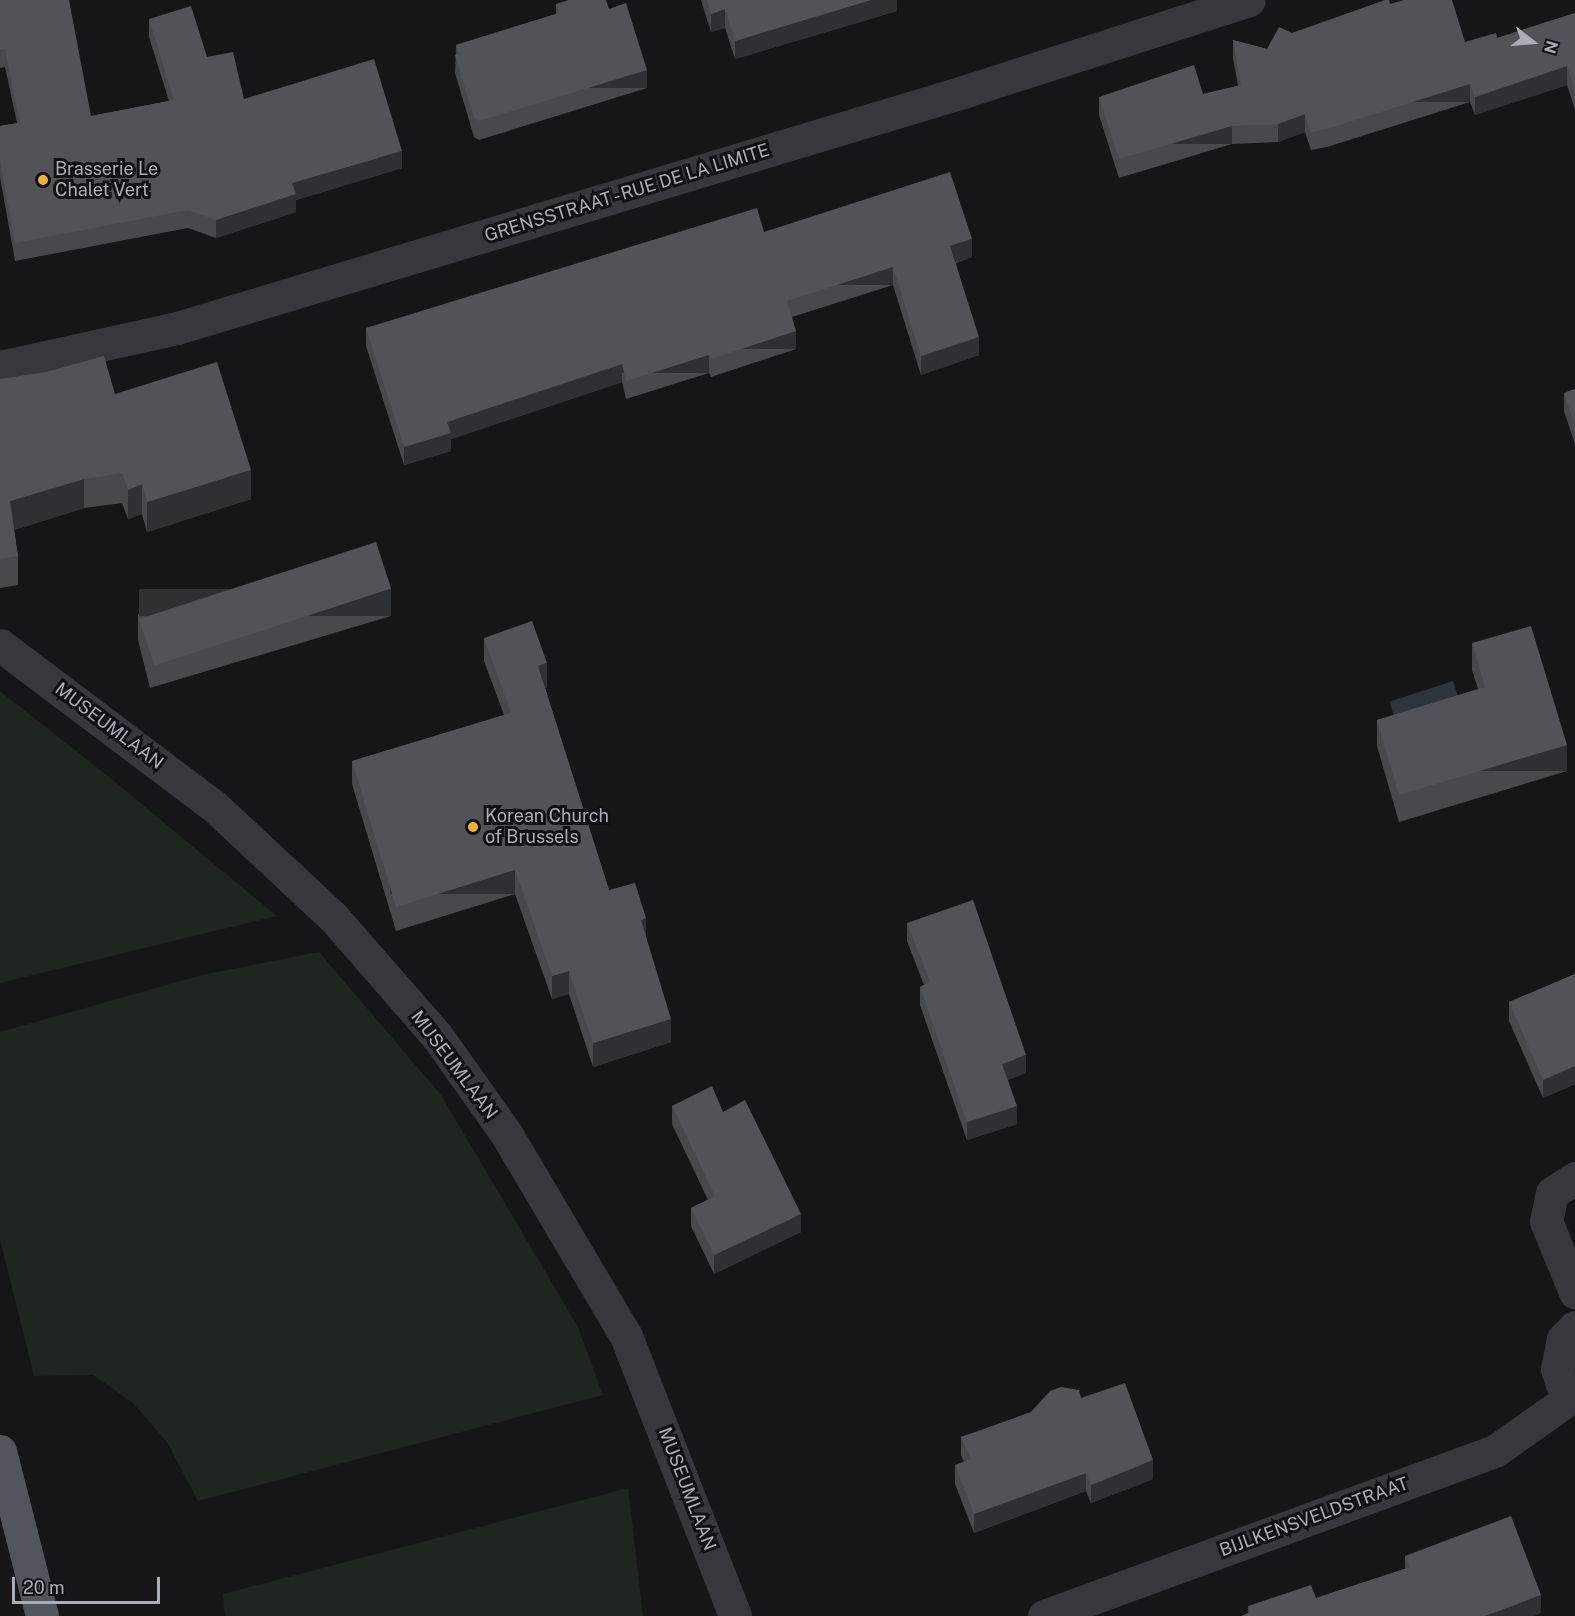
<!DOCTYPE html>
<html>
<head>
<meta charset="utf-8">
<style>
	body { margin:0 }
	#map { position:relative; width:1575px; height:1616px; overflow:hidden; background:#161618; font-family:"Public Sans",sans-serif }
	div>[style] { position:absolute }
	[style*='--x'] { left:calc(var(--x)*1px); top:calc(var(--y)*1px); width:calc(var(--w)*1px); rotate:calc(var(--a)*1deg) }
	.green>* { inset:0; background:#1e261f }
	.water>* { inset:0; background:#2c353c; transform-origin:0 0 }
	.minor>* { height:33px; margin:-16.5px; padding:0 16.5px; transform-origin:16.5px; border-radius:16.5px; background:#37383d }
	.tertiary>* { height:33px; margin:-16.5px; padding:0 16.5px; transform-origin:16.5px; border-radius:16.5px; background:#37383d }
	.primary>* { height:33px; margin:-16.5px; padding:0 16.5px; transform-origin:16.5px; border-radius:16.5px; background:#53555c }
	.wall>* { inset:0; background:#47494d }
	.shaded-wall>* { inset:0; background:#2f3033; transform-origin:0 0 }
	.building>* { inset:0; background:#525359; transform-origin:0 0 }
	.dots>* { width:16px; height:16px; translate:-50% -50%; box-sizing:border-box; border:3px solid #111113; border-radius:50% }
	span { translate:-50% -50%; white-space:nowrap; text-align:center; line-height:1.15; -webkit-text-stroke:6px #111113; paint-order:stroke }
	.poi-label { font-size:18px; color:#a8adb8 }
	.left { translate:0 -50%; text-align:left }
	.street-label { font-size:18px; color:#a8adb8 }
	.north { position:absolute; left:1503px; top:12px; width:60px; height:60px; -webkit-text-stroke:4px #111113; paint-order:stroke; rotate:106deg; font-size:16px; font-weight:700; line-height:24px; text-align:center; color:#a8adb8 }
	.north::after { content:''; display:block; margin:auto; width:21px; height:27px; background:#a8adb8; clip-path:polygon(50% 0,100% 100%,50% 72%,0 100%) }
	.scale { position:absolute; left:12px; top:1577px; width:148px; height:27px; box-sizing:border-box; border:3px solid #a8adb8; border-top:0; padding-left:8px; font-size:18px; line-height:21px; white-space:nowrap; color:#a8adb8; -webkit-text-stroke:4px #111113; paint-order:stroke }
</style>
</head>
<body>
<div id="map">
	<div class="green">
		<i style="clip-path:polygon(0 691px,109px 777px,277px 916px,0 983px)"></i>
		<i style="clip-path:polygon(319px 952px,441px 1095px,578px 1327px,603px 1395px,198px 1501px,167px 1442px,132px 1402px,93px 1375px,34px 1376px,0 1239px,0 1032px,202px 975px)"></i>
		<i style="clip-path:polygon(628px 1488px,643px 1616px,225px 1616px,223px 1594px)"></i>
	</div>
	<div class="water">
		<i style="left:1453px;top:681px;width:29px;height:67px;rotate:72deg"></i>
	</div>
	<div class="minor">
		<i style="--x:0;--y:645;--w:268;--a:37"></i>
		<i style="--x:214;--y:806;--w:164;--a:43"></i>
		<i style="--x:334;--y:918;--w:157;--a:48.9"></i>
		<i style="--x:437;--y:1036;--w:121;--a:54.7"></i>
		<i style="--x:507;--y:1135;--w:234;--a:59.4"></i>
		<i style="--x:626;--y:1336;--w:300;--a:68.7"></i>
		<i style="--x:1575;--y:1178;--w:27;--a:147"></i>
		<i style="--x:1552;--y:1193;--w:29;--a:102"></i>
		<i style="--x:1546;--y:1221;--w:77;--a:67.8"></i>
		<i style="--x:1575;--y:1327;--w:17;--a:135"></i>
		<i style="--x:1563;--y:1339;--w:31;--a:101"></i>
		<i style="--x:1557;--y:1369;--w:16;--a:72"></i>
		<i style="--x:1562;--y:1384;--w:18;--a:45"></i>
		<i style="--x:1044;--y:1616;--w:480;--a:-20.1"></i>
		<i style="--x:1495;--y:1451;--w:95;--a:-35.2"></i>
	</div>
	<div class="tertiary">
		<i style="--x:0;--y:367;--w:181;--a:-12.4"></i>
		<i style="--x:177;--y:328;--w:821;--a:-16.71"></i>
		<i style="--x:963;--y:92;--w:300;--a:-17.8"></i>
	</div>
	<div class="primary">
		<i style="--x:0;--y:1451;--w:170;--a:75.7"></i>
	</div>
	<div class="wall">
		<i style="clip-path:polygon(0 0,91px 116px,169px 101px,149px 37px,149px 19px,207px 57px,244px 99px,402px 168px,296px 200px,296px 212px,216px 238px,188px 228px,15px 261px,0 177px,0 126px,17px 123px,5px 67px,0 68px)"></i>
		<i style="clip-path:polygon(701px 0,897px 0,897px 11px,735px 59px,725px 28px,711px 32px)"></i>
		<i style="clip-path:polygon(556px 4px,609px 9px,647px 88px,479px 140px,474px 137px,455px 73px,456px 45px,556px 14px)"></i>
		<i style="clip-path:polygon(1390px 4px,1465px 42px,1497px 38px,1575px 13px,1575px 109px,1567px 85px,1475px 115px,1470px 102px,1327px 147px,1311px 150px,1305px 132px,1278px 142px,1232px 144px,1119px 178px,1099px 115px,1099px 97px,1203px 94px,1238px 86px,1233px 58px,1233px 40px,1267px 49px,1292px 33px)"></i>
		<i style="clip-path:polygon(764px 232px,972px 257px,956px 263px,979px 355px,921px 375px,893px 285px,792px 317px,796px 349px,711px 377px,709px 373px,626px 399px,622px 382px,451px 439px,451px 451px,404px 465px,366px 346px,366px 328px)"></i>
		<i style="clip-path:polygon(0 379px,115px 394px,251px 499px,147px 532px,142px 514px,128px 519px,122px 503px,84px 508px,14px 530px,18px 556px,18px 585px,0 588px)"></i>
		<i style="clip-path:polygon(1575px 389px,1575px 444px,1564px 411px,1564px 393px)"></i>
		<i style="clip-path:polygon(138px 614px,391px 616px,150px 688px,138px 640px)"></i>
		<i style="clip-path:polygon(484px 638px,547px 687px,545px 688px,609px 890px,646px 938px,671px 1042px,593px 1067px,569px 994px,552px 999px,515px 894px,396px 931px,352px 784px,352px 761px,504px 715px,484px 661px)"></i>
		<i style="clip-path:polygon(1472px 643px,1567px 771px,1399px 822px,1377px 746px,1377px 720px,1478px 689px,1472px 670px)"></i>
		<i style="clip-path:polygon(907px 923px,1026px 1073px,1008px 1080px,1017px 1124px,967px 1140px,920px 1005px,920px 987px,924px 985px,907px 941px)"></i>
		<i style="clip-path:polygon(1575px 974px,1575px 1084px,1543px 1098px,1509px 1021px,1509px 1002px)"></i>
		<i style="clip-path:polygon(672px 1106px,723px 1112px,801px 1232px,714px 1274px,691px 1226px,691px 1208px,708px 1200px,672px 1124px)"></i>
		<i style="clip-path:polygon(1081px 1398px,1153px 1479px,1091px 1503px,1086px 1491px,974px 1533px,955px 1484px,955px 1465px,964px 1462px,961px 1455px,961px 1437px)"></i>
		<i style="clip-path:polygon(1405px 1556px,1541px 1613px,1248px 1613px,1248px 1606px,1316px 1598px,1405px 1569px)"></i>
	</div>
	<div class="shaded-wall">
		<i style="clip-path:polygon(871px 0,897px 0,897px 11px,735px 59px,735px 41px)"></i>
		<i style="clip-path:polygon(725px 9px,725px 28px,711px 32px,711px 14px)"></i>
		<i style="clip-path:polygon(1567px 66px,1567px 85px,1475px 115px,1475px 97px)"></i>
		<i style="left:647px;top:70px;width:18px;height:176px;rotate:90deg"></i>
		<i style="left:1470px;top:84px;width:18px;height:150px;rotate:90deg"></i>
		<i style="clip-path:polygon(1305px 114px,1305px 132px,1278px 142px,1278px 124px)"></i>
		<i style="left:1232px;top:126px;width:18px;height:118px;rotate:90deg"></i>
		<i style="clip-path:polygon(402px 151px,402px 168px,296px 200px,296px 212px,216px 238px,216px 220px,292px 183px)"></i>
		<i style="clip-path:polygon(972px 239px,972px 257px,950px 264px,950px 246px)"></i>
		<i style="left:893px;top:267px;width:18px;height:111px;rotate:90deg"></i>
		<i style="left:796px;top:331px;width:18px;height:89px;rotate:90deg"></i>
		<i style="clip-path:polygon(979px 337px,979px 355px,921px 375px,921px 356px)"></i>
		<i style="left:709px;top:355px;width:18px;height:87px;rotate:90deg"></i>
		<i style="clip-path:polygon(622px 364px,622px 382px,451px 439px,451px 451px,404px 465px,404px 447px,447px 422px)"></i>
		<i style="clip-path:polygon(251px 470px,251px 499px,147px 532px,147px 502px)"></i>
		<i style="clip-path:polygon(84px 479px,84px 508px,10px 531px,10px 501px)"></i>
		<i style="clip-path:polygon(142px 484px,142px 514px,128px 519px,128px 490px)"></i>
		<i style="left:391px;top:589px;width:27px;height:252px;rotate:90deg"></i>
		<i style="clip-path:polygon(547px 663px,547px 687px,538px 690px,538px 666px)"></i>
		<i style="left:1567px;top:745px;width:26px;height:175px;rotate:90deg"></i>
		<i style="left:515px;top:870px;width:24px;height:125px;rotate:90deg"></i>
		<i style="clip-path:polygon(646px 918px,646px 941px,641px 920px)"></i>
		<i style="clip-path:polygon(569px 971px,569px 994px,552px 999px,552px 976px)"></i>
		<i style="clip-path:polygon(671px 1019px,671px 1042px,593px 1067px,593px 1043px)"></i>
		<i style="clip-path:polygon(1026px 1055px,1026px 1073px,1002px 1082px,1002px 1064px)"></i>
		<i style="clip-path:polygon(1575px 1066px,1575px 1084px,1543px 1098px,1543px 1080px)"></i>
		<i style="clip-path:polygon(1017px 1106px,1017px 1124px,967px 1140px,967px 1122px)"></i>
		<i style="clip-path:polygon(801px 1214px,801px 1232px,714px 1274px,714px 1255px)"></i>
		<i style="clip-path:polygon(1153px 1460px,1153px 1479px,1091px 1503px,1091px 1485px)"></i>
		<i style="clip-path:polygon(1086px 1473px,1086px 1491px,974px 1533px,974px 1514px)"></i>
		<i style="clip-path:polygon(1541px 1595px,1541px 1613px,1534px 1616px,1485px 1616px)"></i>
	</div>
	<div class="building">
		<i style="clip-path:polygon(0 0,69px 0,91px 116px,174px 100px,149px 19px,191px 6px,207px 57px,233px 52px,244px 99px,374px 59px,402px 151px,292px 183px,296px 194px,216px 220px,188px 210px,15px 243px,0 159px,0 126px,20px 123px,5px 49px,0 50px)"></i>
		<i style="clip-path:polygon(569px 0,606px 0,609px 9px,626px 3px,647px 70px,479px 121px,474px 118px,455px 55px,459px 54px,456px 45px,559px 13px,556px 4px)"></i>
		<i style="clip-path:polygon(707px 0,871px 0,735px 41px,725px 9px,711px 14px)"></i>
		<i style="clip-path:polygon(1385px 0,1389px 0,1390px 4px,1404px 0,1452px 0,1465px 42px,1496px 33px,1497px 38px,1575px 13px,1575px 91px,1567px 66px,1475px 97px,1470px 84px,1327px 129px,1311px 132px,1305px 114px,1278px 124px,1232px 126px,1119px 159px,1099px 97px,1194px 65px,1203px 94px,1241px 85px,1233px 40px,1267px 49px,1279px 27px,1292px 33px)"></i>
		<i style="clip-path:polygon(950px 172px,972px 239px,950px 246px,979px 337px,921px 356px,893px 267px,787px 301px,796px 331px,711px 359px,709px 355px,626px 381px,622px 364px,447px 422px,451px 433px,404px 447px,366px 328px,757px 208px,764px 232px)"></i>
		<i style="clip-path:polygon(104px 356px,115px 394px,217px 362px,251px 470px,147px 502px,142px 484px,128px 490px,122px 473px,84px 479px,10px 501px,18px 556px,0 559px,0 379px,46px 372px)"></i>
		<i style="clip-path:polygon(1575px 389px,1575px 426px,1564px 393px)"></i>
		<i style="left:376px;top:542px;width:49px;height:249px;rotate:72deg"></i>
		<i style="clip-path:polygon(532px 621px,547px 663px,538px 666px,609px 890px,635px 883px,646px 918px,641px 920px,671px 1019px,593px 1043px,569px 971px,552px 976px,515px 870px,396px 907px,352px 761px,511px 713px,484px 638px)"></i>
		<i style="clip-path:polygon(1531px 626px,1567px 745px,1399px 795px,1377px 720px,1485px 687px,1472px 643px)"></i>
		<i style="clip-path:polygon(973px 900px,1026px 1055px,1002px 1064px,1017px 1106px,967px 1122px,920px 987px,930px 982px,907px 923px)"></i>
		<i style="clip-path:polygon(1575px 974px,1575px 1066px,1543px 1080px,1509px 1002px)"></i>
		<i style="clip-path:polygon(712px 1086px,723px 1112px,745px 1100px,801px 1214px,714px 1255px,691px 1208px,715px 1196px,672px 1106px)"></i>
		<i style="clip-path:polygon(1125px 1383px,1153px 1460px,1091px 1485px,1086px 1473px,974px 1514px,955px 1465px,971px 1459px,961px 1437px,1031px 1412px,1050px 1391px,1061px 1387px,1079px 1390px,1081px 1398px)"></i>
		<i style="clip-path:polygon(1511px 1516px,1541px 1595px,1485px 1616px,1241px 1616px,1250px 1612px,1248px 1606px,1311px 1585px,1316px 1598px,1410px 1567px,1405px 1556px)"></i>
	</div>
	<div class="dots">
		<i style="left:43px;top:180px;background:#f2b134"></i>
		<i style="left:473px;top:827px;background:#f2b134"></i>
	</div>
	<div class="poi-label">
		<span class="left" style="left:55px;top:180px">Brasserie Le<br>Chalet Vert</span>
		<span class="left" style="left:485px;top:827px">Korean Church<br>of Brussels</span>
	</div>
	<div class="street-label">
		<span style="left:627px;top:193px;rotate:-17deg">GRENSSTRAAT - RUE DE LA LIMITE</span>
		<span style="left:109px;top:726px;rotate:37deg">MUSEUMLAAN</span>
		<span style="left:454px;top:1065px;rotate:53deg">MUSEUMLAAN</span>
		<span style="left:687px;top:1489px;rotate:69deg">MUSEUMLAAN</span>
		<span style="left:1314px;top:1517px;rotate:-20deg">BIJLKENSVELDSTRAAT</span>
	</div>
	<div class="north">N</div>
	<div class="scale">20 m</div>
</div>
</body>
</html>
